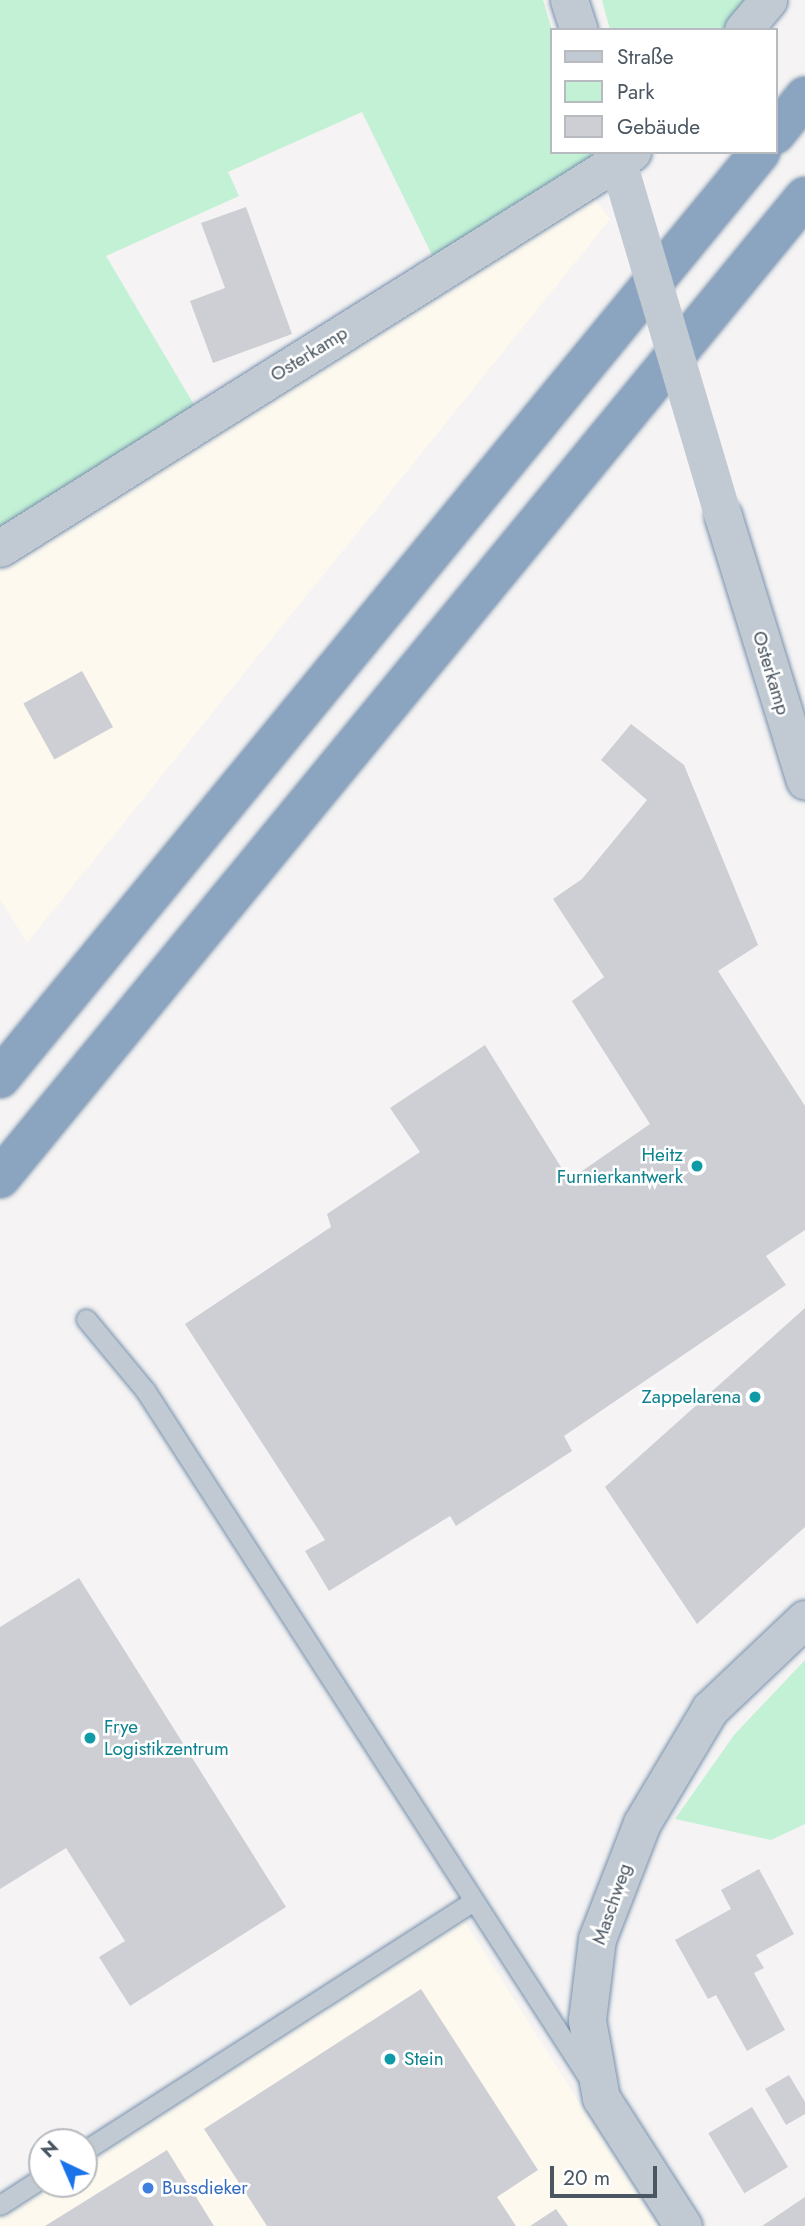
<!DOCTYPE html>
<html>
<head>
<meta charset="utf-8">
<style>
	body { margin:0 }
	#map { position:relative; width:805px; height:2226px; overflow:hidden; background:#f5f3f3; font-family:Jost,sans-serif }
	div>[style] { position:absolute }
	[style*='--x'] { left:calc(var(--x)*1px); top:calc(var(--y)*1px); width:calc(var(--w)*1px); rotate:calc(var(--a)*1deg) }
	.commercial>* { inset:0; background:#fdf9ef }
	.green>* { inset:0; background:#c3f1d5 }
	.building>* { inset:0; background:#cdcfd5; transform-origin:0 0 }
	.roads { filter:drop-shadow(0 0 2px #7690ad) drop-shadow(0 0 2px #7690ad) }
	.lane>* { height:19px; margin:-9.5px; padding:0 9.5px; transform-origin:9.5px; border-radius:9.5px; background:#c1cad2 }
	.street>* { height:37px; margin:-18.5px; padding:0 18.5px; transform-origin:18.5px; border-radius:18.5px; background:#c1cad2 }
	.highway>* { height:38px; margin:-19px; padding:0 19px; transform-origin:19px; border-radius:19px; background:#8ba5c1 }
	.street-bridge>* { height:37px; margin:-18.5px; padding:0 18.5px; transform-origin:18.5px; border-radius:18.5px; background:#c1cad2 }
	.dots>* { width:19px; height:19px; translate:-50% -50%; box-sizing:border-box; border:4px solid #fff; border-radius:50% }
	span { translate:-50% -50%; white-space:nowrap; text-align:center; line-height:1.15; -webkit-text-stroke:5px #fff; paint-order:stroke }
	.street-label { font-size:19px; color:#4a5661 }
	.culture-label { font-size:19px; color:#0d838f }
	.right { translate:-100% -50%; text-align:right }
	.left { translate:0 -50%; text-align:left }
	.shop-label { font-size:19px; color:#366cbe }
	.legend { position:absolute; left:550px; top:28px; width:228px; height:126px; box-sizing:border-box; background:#fff; border:2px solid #b7bbc0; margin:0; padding:9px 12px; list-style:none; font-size:21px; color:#4a5661 }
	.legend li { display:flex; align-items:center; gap:14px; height:35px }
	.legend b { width:35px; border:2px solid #b7bbc0 }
	.north { position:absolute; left:28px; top:2128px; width:70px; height:70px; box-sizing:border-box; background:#fff; border:2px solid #b7bbc0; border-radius:50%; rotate:316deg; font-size:19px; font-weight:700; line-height:28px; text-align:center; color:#4a5661 }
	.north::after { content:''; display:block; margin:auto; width:24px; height:32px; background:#1a73e8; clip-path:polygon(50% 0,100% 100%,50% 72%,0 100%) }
	.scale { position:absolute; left:550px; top:2166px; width:107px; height:32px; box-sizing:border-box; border:4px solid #4a5661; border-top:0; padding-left:9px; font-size:21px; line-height:24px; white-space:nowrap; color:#4a5661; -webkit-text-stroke:5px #fff; paint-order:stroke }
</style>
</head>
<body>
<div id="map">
	<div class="commercial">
		<i style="clip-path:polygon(592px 195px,610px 219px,27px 943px,0 899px,0 568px)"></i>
		<i style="clip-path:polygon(461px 1916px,658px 2226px,0 2226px,0 2204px,42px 2184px,84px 2184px,84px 2152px)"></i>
	</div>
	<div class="green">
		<i style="clip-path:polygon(0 0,543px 0,552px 30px,551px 152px,591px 152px,594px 161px,433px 257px,362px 112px,228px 172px,239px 196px,106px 256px,196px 408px,0 538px)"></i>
		<i style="clip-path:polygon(602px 0,748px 0,724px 30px,610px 30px)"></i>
		<i style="clip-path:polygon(805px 1660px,805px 1824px,771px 1840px,675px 1819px,734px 1735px)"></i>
	</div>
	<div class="building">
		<i style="clip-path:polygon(246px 207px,292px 334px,213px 363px,190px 301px,225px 288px,201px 223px)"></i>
		<i style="left:82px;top:671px;width:64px;height:67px;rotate:61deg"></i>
		<i style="clip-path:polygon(631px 724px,684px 765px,758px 945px,718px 971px,805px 1106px,805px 1230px,766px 1256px,786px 1285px,564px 1436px,572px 1451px,456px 1526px,450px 1516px,329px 1591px,305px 1551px,325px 1540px,185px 1324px,331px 1227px,327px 1214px,420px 1152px,390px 1108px,485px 1045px,569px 1180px,650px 1124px,572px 1001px,604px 977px,553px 899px,582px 879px,647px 800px,601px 760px)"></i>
		<i style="clip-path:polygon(805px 1308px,805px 1527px,697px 1624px,605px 1487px)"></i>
		<i style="clip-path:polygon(79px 1578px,286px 1907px,130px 2006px,99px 1957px,125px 1941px,66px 1848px,0 1889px,0 1627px)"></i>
		<i style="clip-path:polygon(759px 1869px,794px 1934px,756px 1955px,764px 1968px,754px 1973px,785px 2030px,747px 2051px,716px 1995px,708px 1999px,675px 1940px,731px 1909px,721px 1890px)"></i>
		<i style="clip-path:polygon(421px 1989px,538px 2170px,497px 2197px,516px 2226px,267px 2226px,204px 2129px)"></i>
		<i style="clip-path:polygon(789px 2075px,805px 2102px,805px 2114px,786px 2125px,765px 2089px)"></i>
		<i style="left:752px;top:2107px;width:70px;height:51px;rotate:59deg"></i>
		<i style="clip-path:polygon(167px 2150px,214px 2226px,45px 2226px)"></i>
		<i style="clip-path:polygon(805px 2197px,805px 2226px,762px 2226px)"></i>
		<i style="clip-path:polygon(556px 2209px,568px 2226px,530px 2226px)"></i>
	</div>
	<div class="roads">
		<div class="lane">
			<i style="--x:86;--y:1319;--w:92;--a:50.3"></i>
			<i style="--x:145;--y:1390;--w:820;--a:57.2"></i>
			<i style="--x:84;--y:2151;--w:460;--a:-32.7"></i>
			<i style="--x:0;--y:2205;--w:50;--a:-32.7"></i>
		</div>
		<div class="street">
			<i style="--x:569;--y:0;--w:32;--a:72"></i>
			<i style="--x:743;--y:30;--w:39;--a:-50"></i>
			<i style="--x:723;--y:516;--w:277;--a:72.8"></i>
			<i style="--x:0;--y:548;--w:746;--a:-32.07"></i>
			<i style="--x:683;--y:2226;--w:152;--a:-122.6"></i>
			<i style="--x:601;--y:2098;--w:79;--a:-100.2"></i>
			<i style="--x:587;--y:2020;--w:82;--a:-83"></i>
			<i style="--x:597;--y:1939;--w:124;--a:-68.8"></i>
			<i style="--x:642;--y:1823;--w:133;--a:-59.2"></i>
			<i style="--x:710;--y:1709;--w:131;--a:-43.5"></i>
		</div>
		<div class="highway">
			<i style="--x:775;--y:134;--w:48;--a:-51"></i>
			<i style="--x:0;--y:1078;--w:1198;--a:-50.62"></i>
			<i style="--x:0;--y:1178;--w:1269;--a:-50.63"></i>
		</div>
	</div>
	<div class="street-bridge">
		<i style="--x:615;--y:152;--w:380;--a:73.5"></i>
	</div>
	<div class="dots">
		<i style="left:697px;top:1166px;background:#0f9aa8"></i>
		<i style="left:755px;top:1397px;background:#0f9aa8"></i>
		<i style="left:90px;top:1738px;background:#0f9aa8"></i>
		<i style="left:390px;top:2059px;background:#0f9aa8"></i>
		<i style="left:148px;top:2188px;background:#3f7fe0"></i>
	</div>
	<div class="street-label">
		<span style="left:309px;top:354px;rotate:-32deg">Osterkamp</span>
		<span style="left:771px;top:673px;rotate:73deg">Osterkamp</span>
		<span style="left:612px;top:1904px;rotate:-71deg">Maschweg</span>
	</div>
	<div class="culture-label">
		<span class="right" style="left:683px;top:1166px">Heitz<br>Furnierkantwerk</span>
		<span class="right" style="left:741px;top:1397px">Zappelarena</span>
		<span class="left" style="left:104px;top:1738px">Frye<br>Logistikzentrum</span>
		<span class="left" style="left:404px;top:2059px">Stein</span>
	</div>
	<div class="shop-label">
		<span class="left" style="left:162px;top:2188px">Bussdieker</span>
	</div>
	<ul class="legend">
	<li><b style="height:9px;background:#c1cad2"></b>Straße</li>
	<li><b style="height:19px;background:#c3f1d5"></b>Park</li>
	<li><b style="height:19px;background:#cdcfd5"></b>Gebäude</li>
	</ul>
	<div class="north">N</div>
	<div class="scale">20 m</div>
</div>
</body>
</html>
